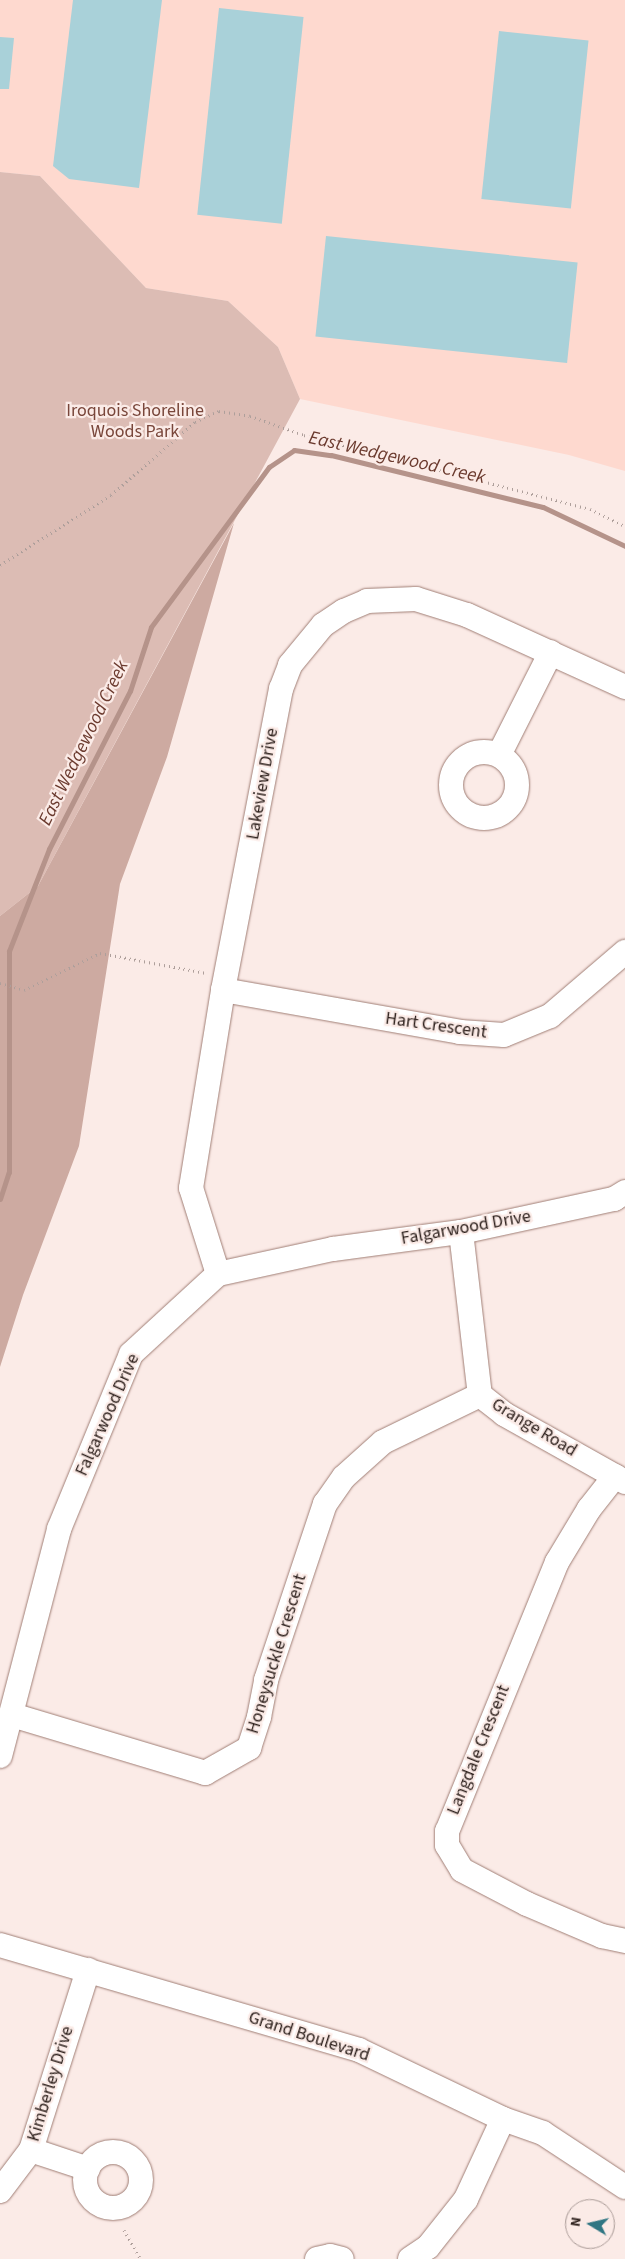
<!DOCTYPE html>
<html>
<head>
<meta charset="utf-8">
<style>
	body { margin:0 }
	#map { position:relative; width:625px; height:2259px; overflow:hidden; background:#fbebe7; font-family:"Source Sans 3",sans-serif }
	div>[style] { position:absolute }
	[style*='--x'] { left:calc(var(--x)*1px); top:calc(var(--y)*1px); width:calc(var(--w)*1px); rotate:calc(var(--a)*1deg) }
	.built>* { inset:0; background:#fed9cf }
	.green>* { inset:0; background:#dcbcb4 }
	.forest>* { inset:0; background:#cdaaa1 }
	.stream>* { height:5px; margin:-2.5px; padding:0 2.5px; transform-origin:2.5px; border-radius:2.5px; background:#b5938a }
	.building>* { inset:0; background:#a9d1d9; transform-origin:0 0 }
	.path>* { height:3px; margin-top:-1.5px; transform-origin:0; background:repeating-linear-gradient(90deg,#ae9f9b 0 1px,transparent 0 5px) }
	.roads { filter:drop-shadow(0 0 1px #a07e75) drop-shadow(0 0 1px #a07e75) }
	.minor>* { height:24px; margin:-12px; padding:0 12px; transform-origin:12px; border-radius:12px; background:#fff }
	.minor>.ring { margin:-12px; padding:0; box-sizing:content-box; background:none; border:24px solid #fff; border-radius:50% }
	span { translate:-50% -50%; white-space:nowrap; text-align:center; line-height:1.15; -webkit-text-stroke:4.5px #fbebe7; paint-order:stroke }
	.park-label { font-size:18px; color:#79463a }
	.street-label { font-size:18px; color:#2d201c }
	.water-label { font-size:19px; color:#6b3a2e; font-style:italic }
	.north { position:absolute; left:565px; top:2199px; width:50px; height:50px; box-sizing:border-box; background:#fbebe7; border:1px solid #a99a96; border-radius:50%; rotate:279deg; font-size:14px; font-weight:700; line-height:20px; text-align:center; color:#2d201c }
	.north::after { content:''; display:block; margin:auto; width:18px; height:22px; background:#307683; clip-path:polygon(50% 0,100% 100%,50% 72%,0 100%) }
</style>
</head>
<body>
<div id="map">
	<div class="built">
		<i style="clip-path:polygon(0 0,625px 0,625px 471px,569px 455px,300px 399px,278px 347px,228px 301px,146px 288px,40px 176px,0 172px)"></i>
	</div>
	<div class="green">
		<i style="clip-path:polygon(0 172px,40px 176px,146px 288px,228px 301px,278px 347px,300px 399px,38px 886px,0 916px)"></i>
	</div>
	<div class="forest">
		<i style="clip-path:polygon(234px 523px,167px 757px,120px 884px,79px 1146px,23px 1295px,0 1367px,0 916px,38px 886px)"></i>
	</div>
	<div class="stream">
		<i style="--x:0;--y:1199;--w:28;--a:-72"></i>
		<i style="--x:9;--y:1172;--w:221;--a:-90"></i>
		<i style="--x:9;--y:951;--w:110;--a:-68.6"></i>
		<i style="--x:49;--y:849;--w:178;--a:-62.9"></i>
		<i style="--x:130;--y:691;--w:67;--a:-71.8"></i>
		<i style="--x:151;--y:627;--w:199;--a:-53.6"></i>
		<i style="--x:269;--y:467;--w:30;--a:-34"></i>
		<i style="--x:294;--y:450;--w:37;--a:8"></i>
		<i style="--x:331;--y:455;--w:218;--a:13.8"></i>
		<i style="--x:543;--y:507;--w:91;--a:25.4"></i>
	</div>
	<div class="building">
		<i style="clip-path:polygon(73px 0,162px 0,139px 188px,69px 179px,53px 166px)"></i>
		<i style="left:219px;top:8px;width:85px;height:208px;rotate:6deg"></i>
		<i style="left:499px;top:31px;width:90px;height:169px;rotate:6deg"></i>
		<i style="clip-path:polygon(0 37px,14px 38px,9px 89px,0 89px)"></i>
		<i style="left:326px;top:236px;width:253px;height:101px;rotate:6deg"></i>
	</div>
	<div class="path">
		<i style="--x:0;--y:565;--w:131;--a:-32.2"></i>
		<i style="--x:111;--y:495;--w:111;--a:-41"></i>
		<i style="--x:195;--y:422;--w:26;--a:-25"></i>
		<i style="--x:219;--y:411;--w:31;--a:9"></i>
		<i style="--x:250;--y:416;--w:57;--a:19.4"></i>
		<i style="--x:304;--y:435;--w:295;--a:14.5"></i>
		<i style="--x:590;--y:509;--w:39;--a:26"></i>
		<i style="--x:0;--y:983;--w:25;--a:16"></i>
		<i style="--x:24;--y:990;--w:85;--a:-26"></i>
		<i style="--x:100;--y:953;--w:108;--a:10.7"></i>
		<i style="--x:124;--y:2230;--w:34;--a:60"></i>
	</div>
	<div class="roads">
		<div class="minor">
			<i class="ring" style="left:451px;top:752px;width:42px;height:42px"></i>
			<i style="--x:499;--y:755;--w:115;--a:-63.2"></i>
			<i style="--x:223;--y:990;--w:241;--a:10"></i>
			<i style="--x:460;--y:1032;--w:44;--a:3.9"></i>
			<i style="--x:504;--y:1035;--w:50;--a:-22.4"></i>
			<i style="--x:550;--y:1016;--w:99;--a:-40.5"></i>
			<i style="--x:461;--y:1232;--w:164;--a:83.4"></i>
			<i style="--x:480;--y:1395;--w:31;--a:38"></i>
			<i style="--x:504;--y:1414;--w:139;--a:29.3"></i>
			<i style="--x:218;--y:1274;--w:90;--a:-107.4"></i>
			<i style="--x:191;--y:1188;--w:201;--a:-80.8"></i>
			<i style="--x:223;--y:990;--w:307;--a:-79.1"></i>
			<i style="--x:281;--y:689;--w:26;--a:-69"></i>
			<i style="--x:290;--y:665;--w:52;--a:-50.5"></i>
			<i style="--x:323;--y:625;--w:25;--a:-34"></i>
			<i style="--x:344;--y:611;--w:25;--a:-23"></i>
			<i style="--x:367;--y:601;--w:49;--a:-2.3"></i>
			<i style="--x:416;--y:599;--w:53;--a:17.4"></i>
			<i style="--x:467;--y:615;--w:174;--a:24.5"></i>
			<i style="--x:615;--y:1476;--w:42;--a:128.2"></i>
			<i style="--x:589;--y:1509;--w:62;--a:121.1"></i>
			<i style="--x:557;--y:1562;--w:291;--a:112.2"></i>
			<i style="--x:447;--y:1831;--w:14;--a:90"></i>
			<i style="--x:447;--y:1845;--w:29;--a:59"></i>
			<i style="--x:462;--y:1870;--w:73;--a:27.6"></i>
			<i style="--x:527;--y:1904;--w:82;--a:23.1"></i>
			<i style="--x:602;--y:1936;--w:24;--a:12"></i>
			<i style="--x:12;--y:1715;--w:202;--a:16.7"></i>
			<i style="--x:205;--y:1773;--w:51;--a:-29.6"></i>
			<i style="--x:249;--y:1748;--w:33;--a:-72"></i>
			<i style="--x:259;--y:1717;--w:38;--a:-79"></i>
			<i style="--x:266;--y:1680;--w:186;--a:-71.5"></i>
			<i style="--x:325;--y:1504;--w:33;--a:-55"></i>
			<i style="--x:344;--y:1477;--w:52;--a:-41.9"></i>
			<i style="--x:383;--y:1442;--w:108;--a:-25.9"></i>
			<i style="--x:0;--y:1756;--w:235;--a:-75.4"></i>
			<i style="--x:59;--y:1529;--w:189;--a:-67.6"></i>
			<i style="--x:131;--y:1354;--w:118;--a:-42.6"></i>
			<i style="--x:218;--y:1274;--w:118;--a:-12.3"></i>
			<i style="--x:333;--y:1249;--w:129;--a:-7.6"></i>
			<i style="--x:461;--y:1232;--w:157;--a:-12.2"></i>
			<i style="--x:614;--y:1199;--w:13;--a:-32"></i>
			<i style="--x:0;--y:1945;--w:374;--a:16.3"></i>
			<i style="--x:359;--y:2050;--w:160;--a:25.6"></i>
			<i style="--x:503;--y:2119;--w:42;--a:19.3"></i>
			<i style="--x:543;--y:2133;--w:98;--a:33.4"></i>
			<i style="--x:31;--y:2150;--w:60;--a:18.4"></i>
			<i class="ring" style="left:85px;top:2152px;width:32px;height:32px"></i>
			<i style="--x:0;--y:2191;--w:51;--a:-52.9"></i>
			<i style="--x:31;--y:2150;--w:189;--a:-72.4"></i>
			<i style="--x:317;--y:2259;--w:13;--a:-13"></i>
			<i style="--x:330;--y:2256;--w:12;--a:14"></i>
			<i style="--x:410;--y:2259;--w:22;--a:-34"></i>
			<i style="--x:428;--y:2247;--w:61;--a:-51.6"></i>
			<i style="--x:466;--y:2199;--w:88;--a:-65.2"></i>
		</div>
	</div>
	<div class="park-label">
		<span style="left:135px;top:422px">Iroquois Shoreline<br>Woods Park</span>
	</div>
	<div class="street-label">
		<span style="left:263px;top:784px;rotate:-80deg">Lakeview Drive</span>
		<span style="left:436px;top:1026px;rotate:8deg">Hart Crescent</span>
		<span style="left:466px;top:1228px;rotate:-10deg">Falgarwood Drive</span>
		<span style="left:108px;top:1415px;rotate:-66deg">Falgarwood Drive</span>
		<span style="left:534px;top:1428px;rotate:31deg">Grange Road</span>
		<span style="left:277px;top:1654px;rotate:-73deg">Honeysuckle Crescent</span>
		<span style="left:479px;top:1750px;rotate:-68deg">Langdale Crescent</span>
		<span style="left:309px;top:2037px;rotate:18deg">Grand Boulevard</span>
		<span style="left:51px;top:2084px;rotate:-73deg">Kimberley Drive</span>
	</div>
	<div class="water-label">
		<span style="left:397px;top:458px;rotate:13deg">East Wedgewood Creek</span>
		<span style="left:84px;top:743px;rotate:-64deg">East Wedgewood Creek</span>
	</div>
	<div class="north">N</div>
</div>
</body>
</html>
